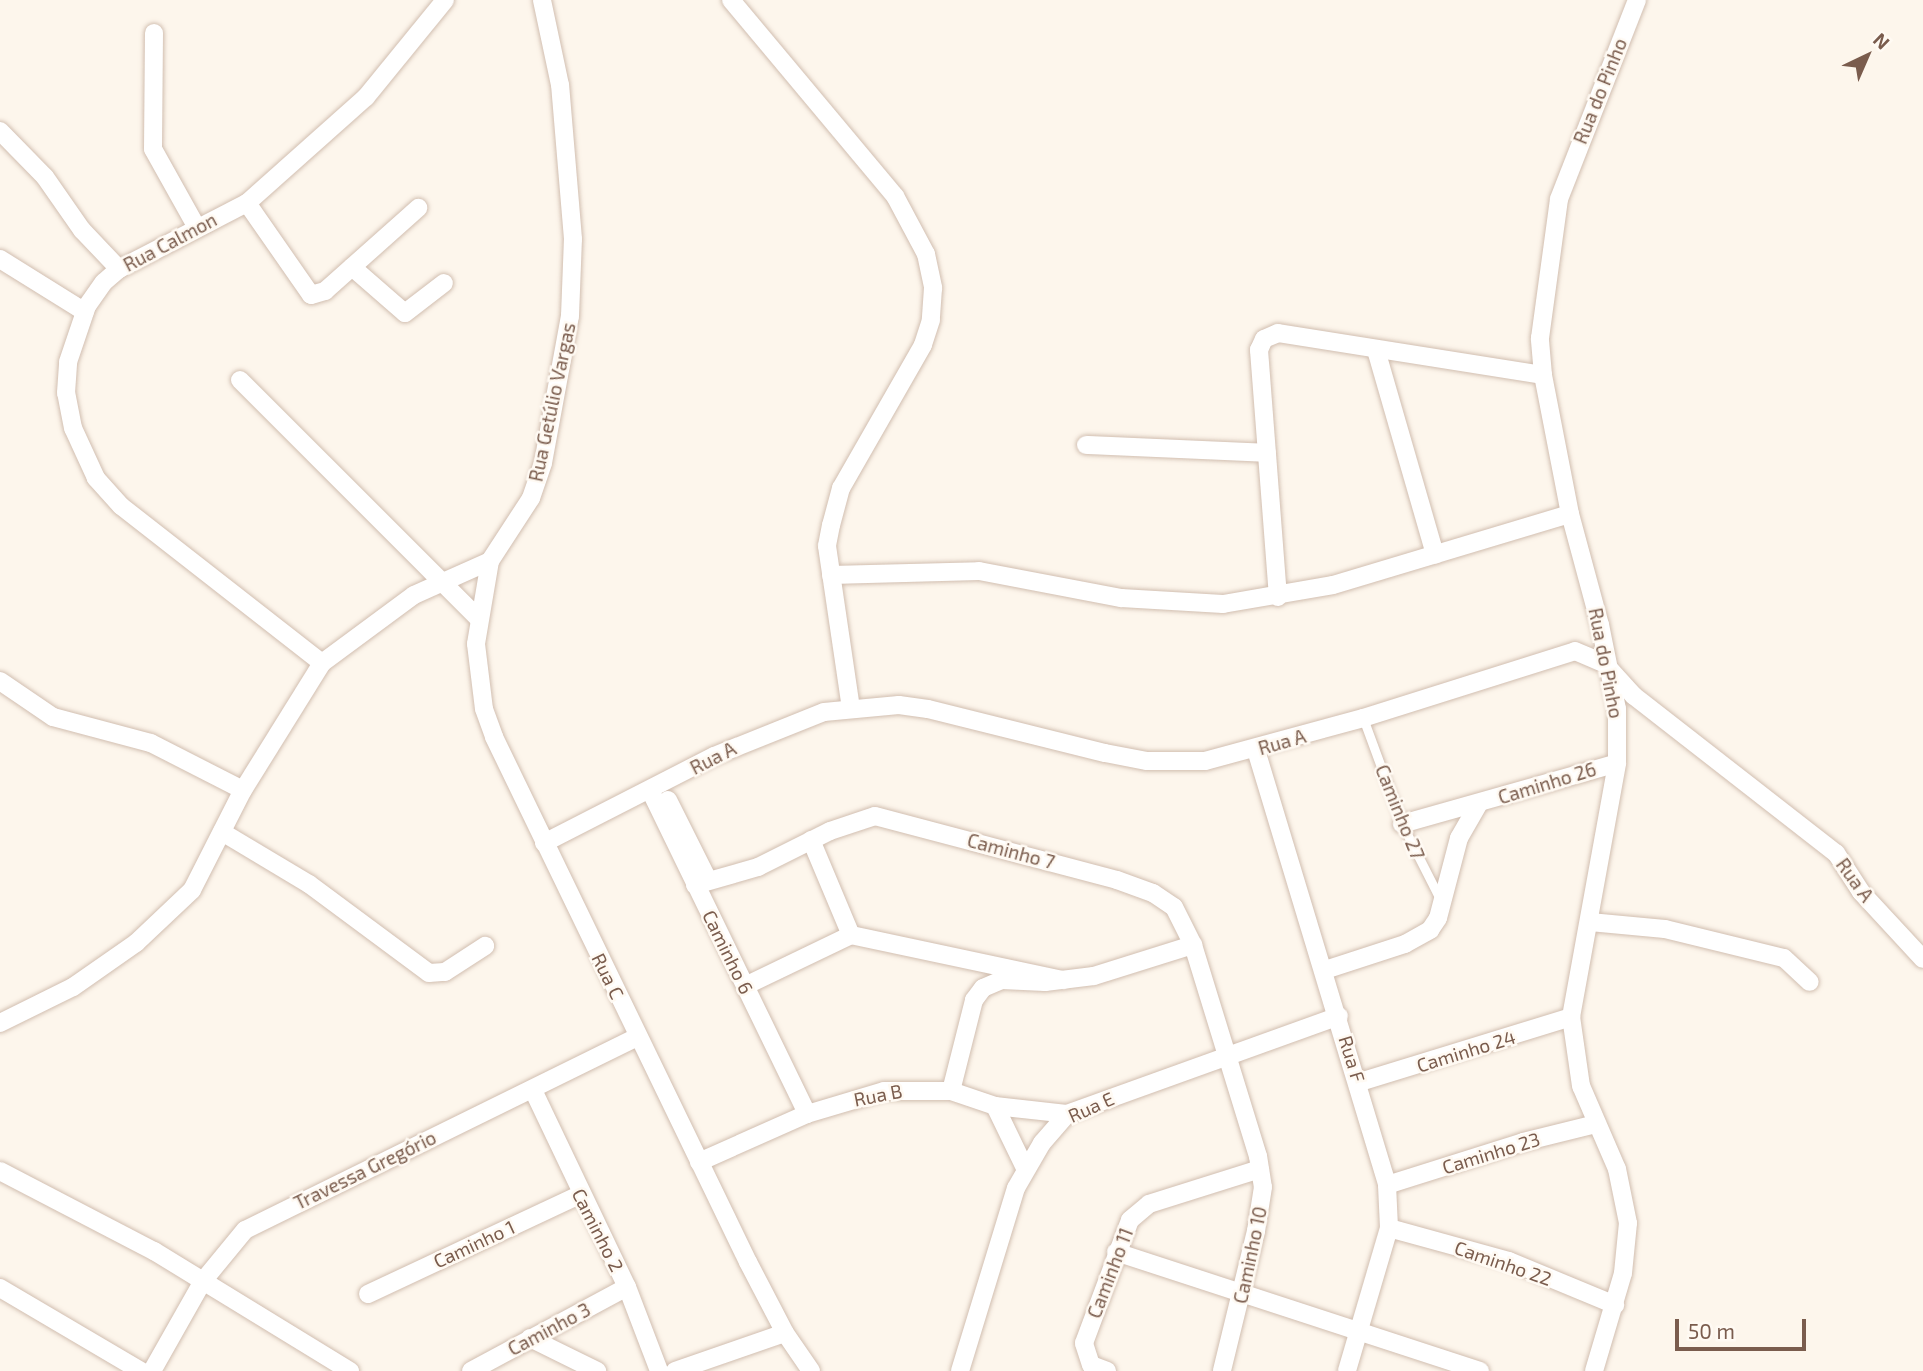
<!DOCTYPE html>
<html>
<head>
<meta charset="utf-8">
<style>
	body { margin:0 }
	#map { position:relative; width:1923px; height:1371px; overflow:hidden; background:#fdf6ec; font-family:"Exo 2",sans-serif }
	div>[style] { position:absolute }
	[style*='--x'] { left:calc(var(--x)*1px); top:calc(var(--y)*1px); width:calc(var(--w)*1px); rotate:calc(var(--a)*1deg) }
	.roads { filter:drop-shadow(0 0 2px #d1beb0) drop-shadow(0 0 2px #d1beb0) }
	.service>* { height:9px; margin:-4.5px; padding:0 4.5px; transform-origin:4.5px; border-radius:4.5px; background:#fff }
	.minor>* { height:18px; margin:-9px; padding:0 9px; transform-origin:9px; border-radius:9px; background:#fff }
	span { translate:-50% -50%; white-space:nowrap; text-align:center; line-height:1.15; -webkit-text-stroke:5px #fffaf3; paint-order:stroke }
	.street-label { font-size:19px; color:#7a5c4d }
	.north { position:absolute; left:1832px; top:21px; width:70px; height:70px; -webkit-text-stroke:5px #fffaf3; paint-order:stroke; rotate:44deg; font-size:19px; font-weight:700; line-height:28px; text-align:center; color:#7a5c4d }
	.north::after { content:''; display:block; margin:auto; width:24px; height:32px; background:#7a5c4d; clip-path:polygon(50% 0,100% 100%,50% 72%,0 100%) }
	.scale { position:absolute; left:1675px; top:1319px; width:131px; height:32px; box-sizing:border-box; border:4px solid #7a5c4d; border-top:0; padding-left:9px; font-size:21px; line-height:24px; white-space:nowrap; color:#7a5c4d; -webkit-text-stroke:5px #fffaf3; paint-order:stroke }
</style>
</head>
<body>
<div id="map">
	<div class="roads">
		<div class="service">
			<i style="--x:1363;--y:718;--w:113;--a:69.8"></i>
			<i style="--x:1402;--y:824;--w:84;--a:63.1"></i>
		</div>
		<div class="minor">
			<i style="--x:731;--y:0;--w:256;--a:50.1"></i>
			<i style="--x:895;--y:196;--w:66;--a:61.9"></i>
			<i style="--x:926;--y:254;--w:35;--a:78"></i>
			<i style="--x:933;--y:288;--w:32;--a:94"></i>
			<i style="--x:931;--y:320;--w:26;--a:108"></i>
			<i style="--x:923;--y:345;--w:165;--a:119.8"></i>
			<i style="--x:841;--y:488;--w:38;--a:105"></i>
			<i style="--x:831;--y:525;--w:21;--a:101"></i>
			<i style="--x:827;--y:546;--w:164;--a:81.6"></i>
			<i style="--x:154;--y:33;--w:116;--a:90.5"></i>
			<i style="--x:153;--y:149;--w:88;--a:60.8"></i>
			<i style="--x:0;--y:131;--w:64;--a:45.6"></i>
			<i style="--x:45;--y:177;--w:65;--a:55.1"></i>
			<i style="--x:82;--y:230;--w:54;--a:46.5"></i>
			<i style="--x:247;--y:203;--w:112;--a:55.2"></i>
			<i style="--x:311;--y:295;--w:15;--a:-16"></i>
			<i style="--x:325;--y:291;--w:125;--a:-41.7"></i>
			<i style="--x:0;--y:259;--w:100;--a:31.9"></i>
			<i style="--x:352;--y:267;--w:70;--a:41"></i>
			<i style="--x:405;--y:313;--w:49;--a:-37.6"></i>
			<i style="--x:1376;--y:350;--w:213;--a:73.9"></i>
			<i style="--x:240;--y:380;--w:335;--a:45"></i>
			<i style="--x:1086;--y:445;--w:181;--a:2.5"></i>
			<i style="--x:490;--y:561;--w:84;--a:99.6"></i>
			<i style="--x:476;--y:644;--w:65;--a:83"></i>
			<i style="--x:484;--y:709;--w:30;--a:70"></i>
			<i style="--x:494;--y:737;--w:583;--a:64.18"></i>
			<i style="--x:748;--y:1262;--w:80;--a:62.5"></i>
			<i style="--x:785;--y:1333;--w:46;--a:55.6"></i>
			<i style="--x:831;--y:575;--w:148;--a:-1.5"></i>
			<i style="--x:979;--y:571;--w:145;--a:10.8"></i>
			<i style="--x:1121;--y:598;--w:102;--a:3.4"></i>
			<i style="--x:1223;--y:604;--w:112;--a:-9.8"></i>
			<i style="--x:1333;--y:585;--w:247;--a:-16.7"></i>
			<i style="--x:1278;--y:597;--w:248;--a:-94.4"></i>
			<i style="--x:1259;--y:350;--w:12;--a:-66"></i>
			<i style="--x:1264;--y:339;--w:15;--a:-23"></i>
			<i style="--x:1278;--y:333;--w:268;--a:9"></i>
			<i style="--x:322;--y:663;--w:255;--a:-142"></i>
			<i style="--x:121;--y:506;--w:38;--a:-132"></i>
			<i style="--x:96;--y:478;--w:55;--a:-114.7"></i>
			<i style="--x:73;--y:428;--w:36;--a:-101"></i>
			<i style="--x:66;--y:393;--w:31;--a:-86"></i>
			<i style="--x:68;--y:362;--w:59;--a:-71.3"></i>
			<i style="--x:87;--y:306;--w:29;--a:-55"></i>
			<i style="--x:104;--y:282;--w:20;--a:-41"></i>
			<i style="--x:119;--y:269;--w:144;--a:-27.3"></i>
			<i style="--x:247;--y:203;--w:159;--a:-41.7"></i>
			<i style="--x:366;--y:97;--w:125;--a:-50.8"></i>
			<i style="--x:0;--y:681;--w:64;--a:34.2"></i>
			<i style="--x:53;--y:717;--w:101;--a:14.9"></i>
			<i style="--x:151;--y:743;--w:103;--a:27.1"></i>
			<i style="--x:1256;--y:750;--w:454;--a:73.2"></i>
			<i style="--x:1387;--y:1185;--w:43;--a:87.3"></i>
			<i style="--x:1389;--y:1228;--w:149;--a:106.4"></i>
			<i style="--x:650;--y:790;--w:360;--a:64.1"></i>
			<i style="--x:668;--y:800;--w:89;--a:63.4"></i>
			<i style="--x:1402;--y:824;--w:223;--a:-15.8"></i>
			<i style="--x:222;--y:832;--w:101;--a:30.9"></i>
			<i style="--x:309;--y:884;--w:149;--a:36.6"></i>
			<i style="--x:429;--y:973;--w:16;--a:-4"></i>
			<i style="--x:445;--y:972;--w:48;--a:-33"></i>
			<i style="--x:811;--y:840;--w:103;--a:67.2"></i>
			<i style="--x:544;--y:843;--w:191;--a:-27.1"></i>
			<i style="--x:714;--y:756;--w:118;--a:-21.8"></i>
			<i style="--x:824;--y:712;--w:75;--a:-5.3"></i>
			<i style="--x:899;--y:705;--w:29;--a:8"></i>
			<i style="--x:928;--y:709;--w:182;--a:14"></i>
			<i style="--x:1105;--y:753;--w:43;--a:10.8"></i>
			<i style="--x:1147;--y:761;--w:58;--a:0"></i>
			<i style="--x:1205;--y:761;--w:164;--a:-15.2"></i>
			<i style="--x:1363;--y:718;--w:222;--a:-17.5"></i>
			<i style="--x:1575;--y:651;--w:33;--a:23"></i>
			<i style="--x:1605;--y:664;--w:43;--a:47.8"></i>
			<i style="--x:1634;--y:696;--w:256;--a:37.9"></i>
			<i style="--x:1836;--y:853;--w:46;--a:57.3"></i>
			<i style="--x:1861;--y:892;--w:91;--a:47.2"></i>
			<i style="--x:695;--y:885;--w:66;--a:-15.9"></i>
			<i style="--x:758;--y:867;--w:80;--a:-26.6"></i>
			<i style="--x:830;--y:831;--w:47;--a:-18.4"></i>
			<i style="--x:875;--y:816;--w:250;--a:14.8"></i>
			<i style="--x:1117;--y:880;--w:38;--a:20"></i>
			<i style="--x:1153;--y:893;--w:25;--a:34"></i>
			<i style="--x:1174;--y:907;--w:42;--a:63.4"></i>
			<i style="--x:1193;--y:945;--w:221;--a:72.9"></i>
			<i style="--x:1258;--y:1156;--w:31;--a:81"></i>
			<i style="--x:1263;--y:1187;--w:45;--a:99"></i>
			<i style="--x:1256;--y:1231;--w:144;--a:103.7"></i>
			<i style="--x:1590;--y:922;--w:75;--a:5.3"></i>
			<i style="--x:1665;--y:929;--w:122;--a:13.7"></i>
			<i style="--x:1784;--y:958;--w:35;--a:43"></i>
			<i style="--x:1325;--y:970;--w:84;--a:-18"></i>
			<i style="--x:1405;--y:944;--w:29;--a:-29"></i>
			<i style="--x:1430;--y:930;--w:14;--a:-56"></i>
			<i style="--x:1438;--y:918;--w:83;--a:-75.3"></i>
			<i style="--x:1459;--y:838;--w:38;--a:-60"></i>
			<i style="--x:745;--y:986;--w:118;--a:-25.7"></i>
			<i style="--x:851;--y:935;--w:217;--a:12"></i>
			<i style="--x:0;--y:1023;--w:81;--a:-26.3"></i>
			<i style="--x:73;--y:987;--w:77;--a:-34.9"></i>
			<i style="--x:136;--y:943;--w:77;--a:-43.4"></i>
			<i style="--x:192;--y:890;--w:112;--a:-63"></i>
			<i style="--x:243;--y:790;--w:150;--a:-58.1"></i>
			<i style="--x:322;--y:663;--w:114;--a:-36.5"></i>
			<i style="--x:414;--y:595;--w:83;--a:-24.1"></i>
			<i style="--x:490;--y:561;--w:75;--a:-56.9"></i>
			<i style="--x:531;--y:498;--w:37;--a:-71"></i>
			<i style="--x:543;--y:463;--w:149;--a:-79.6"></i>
			<i style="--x:570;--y:316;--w:77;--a:-87.8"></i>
			<i style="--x:573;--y:239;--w:155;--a:-94.8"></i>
			<i style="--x:560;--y:85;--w:87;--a:-102"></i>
			<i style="--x:1360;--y:1082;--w:221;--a:-17.1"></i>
			<i style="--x:533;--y:1090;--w:218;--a:64.5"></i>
			<i style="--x:627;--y:1287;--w:90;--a:69.1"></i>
			<i style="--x:951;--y:1091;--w:94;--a:-75.8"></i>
			<i style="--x:974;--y:1000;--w:15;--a:-53"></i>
			<i style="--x:983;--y:988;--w:21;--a:-23"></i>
			<i style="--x:1002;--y:980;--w:43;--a:2.7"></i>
			<i style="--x:1045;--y:982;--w:49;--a:-7"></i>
			<i style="--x:1094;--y:976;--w:104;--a:-17.4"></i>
			<i style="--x:995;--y:1106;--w:69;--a:64.2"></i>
			<i style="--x:699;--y:1162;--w:118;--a:-24"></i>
			<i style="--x:807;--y:1114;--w:80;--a:-16.6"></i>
			<i style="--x:884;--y:1091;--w:67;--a:0"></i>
			<i style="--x:951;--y:1091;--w:46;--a:18.8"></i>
			<i style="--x:995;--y:1106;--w:72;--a:6.3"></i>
			<i style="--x:0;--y:1171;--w:174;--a:27.5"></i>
			<i style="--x:154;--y:1251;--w:230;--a:31.5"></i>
			<i style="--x:1387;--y:1185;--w:143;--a:-17.5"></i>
			<i style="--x:1523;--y:1142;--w:75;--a:-13.9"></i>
			<i style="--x:1389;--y:1228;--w:124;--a:15.4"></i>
			<i style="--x:1509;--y:1261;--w:115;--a:22.5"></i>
			<i style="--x:1116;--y:1252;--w:383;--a:18.1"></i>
			<i style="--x:0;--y:1288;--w:164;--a:30.5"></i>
			<i style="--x:368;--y:1294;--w:233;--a:-25.1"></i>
			<i style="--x:530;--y:1338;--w:75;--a:26.2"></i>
			<i style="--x:152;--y:1371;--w:103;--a:-60.5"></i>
			<i style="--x:203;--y:1281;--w:66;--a:-50.5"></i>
			<i style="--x:245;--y:1230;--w:438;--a:-26.2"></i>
			<i style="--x:471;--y:1371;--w:177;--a:-28.3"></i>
			<i style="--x:675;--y:1371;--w:116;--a:-19.1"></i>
			<i style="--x:960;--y:1371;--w:191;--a:-73"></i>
			<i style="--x:1016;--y:1188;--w:52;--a:-60"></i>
			<i style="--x:1042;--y:1143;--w:38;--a:-49"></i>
			<i style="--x:1067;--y:1114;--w:289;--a:-19.8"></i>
			<i style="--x:1107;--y:1371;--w:17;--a:-159"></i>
			<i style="--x:1091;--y:1365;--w:23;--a:-108"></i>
			<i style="--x:1084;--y:1343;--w:131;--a:-69.5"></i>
			<i style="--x:1130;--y:1220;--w:25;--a:-40"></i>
			<i style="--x:1149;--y:1204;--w:116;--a:-17.5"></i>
			<i style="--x:1594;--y:1371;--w:102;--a:-73.5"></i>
			<i style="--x:1623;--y:1273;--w:50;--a:-84.3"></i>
			<i style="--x:1628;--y:1223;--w:55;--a:-101.5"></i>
			<i style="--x:1617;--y:1169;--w:90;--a:-113.4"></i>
			<i style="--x:1581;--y:1086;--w:70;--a:-98.2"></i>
			<i style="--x:1571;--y:1017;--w:258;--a:-79.7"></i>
			<i style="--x:1617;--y:763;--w:54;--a:-90"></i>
			<i style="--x:1617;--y:709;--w:86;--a:-101.4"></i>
			<i style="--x:1600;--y:625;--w:115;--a:-105.1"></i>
			<i style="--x:1570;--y:514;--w:142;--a:-101"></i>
			<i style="--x:1543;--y:375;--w:37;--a:-95"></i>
			<i style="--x:1540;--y:338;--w:140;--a:-82.2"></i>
			<i style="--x:1559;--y:199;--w:214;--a:-68.6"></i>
		</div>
	</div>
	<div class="street-label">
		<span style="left:1600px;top:91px;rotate:-68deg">Rua do Pinho</span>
		<span style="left:170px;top:242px;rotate:-28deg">Rua Calmon</span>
		<span style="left:552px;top:402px;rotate:-78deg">Rua Getúlio Vargas</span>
		<span style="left:1606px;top:663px;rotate:79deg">Rua do Pinho</span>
		<span style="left:1282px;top:742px;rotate:-16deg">Rua A</span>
		<span style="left:713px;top:758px;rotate:-27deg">Rua A</span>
		<span style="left:1547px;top:783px;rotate:-17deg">Caminho 26</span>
		<span style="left:1400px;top:812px;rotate:68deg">Caminho 27</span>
		<span style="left:1011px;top:851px;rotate:15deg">Caminho 7</span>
		<span style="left:1855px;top:880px;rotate:54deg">Rua A</span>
		<span style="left:728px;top:952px;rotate:64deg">Caminho 6</span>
		<span style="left:608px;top:976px;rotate:64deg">Rua C</span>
		<span style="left:1466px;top:1051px;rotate:-17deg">Caminho 24</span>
		<span style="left:1352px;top:1059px;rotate:73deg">Rua F</span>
		<span style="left:878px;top:1095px;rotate:-11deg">Rua B</span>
		<span style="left:1091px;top:1107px;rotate:-24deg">Rua E</span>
		<span style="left:1491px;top:1153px;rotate:-17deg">Caminho 23</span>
		<span style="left:365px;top:1170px;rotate:-26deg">Travessa Gregório</span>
		<span style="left:598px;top:1230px;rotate:63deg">Caminho 2</span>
		<span style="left:474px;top:1244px;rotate:-25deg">Caminho 1</span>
		<span style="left:1250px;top:1255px;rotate:-78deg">Caminho 10</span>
		<span style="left:1503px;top:1263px;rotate:19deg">Caminho 22</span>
		<span style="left:1110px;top:1273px;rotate:-69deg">Caminho 11</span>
		<span style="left:549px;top:1329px;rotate:-28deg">Caminho 3</span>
	</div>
	<div class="north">N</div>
	<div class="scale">50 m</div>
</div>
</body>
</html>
